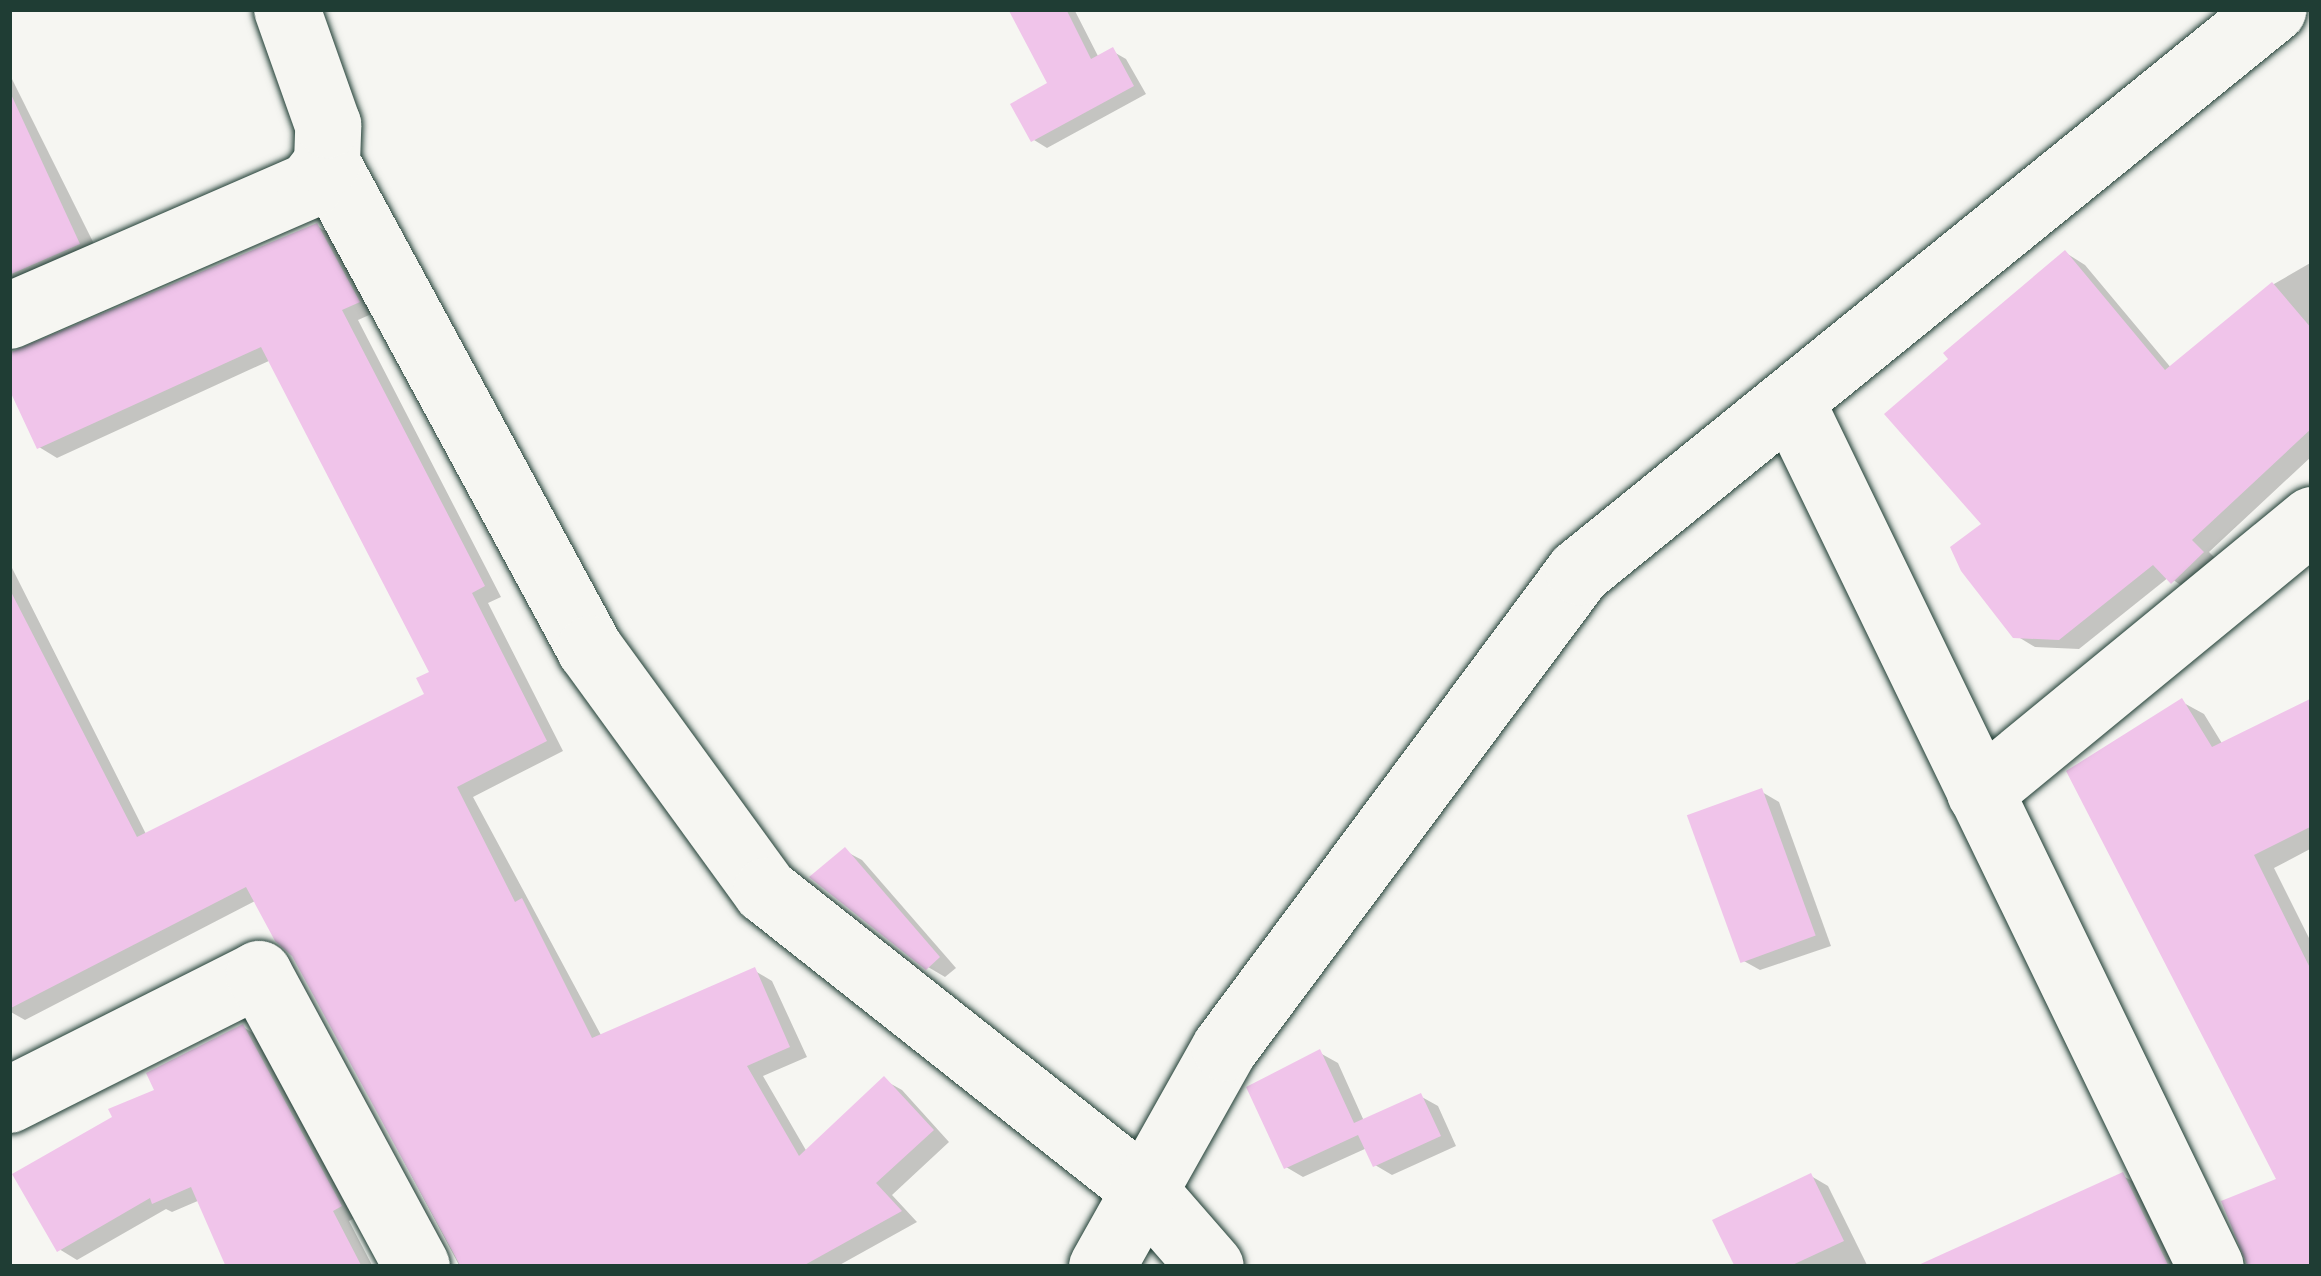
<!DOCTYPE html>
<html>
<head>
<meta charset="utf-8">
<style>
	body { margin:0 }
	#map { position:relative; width:2321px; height:1276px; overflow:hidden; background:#f6f6f2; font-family:"Playpen Sans",sans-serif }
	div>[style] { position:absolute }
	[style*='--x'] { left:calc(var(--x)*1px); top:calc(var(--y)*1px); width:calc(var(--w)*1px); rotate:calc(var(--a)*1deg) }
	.shadow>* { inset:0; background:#0003 }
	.building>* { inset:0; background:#f0c4ea; transform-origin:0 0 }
	.roads { filter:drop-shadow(0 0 3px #1f3d34) drop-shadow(0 0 3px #1f3d34) }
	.minor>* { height:66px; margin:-33px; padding:0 33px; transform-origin:33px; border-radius:33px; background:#f6f6f2 }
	span { translate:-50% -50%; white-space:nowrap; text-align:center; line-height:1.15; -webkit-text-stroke:9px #f6f6f2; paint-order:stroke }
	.frame { position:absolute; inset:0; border:12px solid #1f3d34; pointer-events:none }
</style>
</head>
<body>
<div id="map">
	<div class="shadow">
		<i style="clip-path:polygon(1029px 9px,1074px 9px,1099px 58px,1112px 51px,1126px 59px,1146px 94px,1047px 148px,1034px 140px,1051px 84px)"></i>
		<i style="clip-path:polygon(9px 73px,100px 256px,9px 295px)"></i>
		<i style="clip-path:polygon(317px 226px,335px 237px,376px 312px,358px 320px,501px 597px,488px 603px,563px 751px,473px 797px,602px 1037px,755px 971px,772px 981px,807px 1057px,763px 1076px,807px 1152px,884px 1080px,902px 1090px,949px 1142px,892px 1195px,917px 1222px,836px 1267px,460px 1267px,294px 954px,257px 900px,25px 1020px,9px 1011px,9px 562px,147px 836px,428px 696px,433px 673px,271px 360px,57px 458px,39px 447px,9px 382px,9px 356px)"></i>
		<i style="clip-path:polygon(2066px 253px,2085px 265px,2172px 369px,2274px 284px,2312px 262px,2312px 456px,2209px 552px,2221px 564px,2192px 593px,2169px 577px,2079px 649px,2035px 647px,2015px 635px,1985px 524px)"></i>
		<i style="clip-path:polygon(2182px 702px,2204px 714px,2223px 745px,2312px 712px,2312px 848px,2274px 868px,2312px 944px,2312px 1267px,2254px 1267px,2280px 1180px)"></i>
		<i style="clip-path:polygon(1762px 792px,1779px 802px,1831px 946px,1760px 970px,1742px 960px)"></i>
		<i style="clip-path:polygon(845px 851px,862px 860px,956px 968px,945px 977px,928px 967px)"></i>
		<i style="clip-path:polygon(243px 1027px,261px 1038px,358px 1216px,349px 1221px,373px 1267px,229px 1267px,200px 1200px,172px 1212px,166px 1209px,77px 1260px,59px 1249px,158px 1091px)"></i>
		<i style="clip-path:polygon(1320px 1053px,1338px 1063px,1364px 1121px,1420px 1096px,1438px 1106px,1456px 1146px,1392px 1175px,1375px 1165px,1367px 1148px,1303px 1177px,1286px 1167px)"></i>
		<i style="clip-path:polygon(1811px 1176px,1828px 1186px,1868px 1267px,1740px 1267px)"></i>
		<i style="clip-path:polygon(2123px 1176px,2136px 1183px,2180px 1267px,2001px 1267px)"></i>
	</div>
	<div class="building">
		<i style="clip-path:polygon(1008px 9px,1066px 9px,1091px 59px,1113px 47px,1134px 86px,1031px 142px,1010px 104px,1047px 83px)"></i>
		<i style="clip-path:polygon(9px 90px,80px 244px,9px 275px)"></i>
		<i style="clip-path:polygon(317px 223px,360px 302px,342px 310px,485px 586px,472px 593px,547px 741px,457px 787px,515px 902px,522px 898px,592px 1038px,755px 967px,790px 1047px,747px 1066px,799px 1156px,884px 1076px,934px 1130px,876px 1183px,902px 1211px,801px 1267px,461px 1267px,292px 956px,275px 941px,246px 887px,9px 1009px,9px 588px,137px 837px,424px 694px,416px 678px,429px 672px,261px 347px,37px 449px,9px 389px,9px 353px)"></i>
		<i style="clip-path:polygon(2065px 250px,2165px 370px,2272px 282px,2312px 329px,2312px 428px,2192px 540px,2204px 552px,2171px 584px,2153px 565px,2059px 640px,2013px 638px,1961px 571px,1950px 547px,1981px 524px,1884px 414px,1948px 359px,1943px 353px)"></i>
		<i style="clip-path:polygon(2182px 698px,2212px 747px,2312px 698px,2312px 826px,2254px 855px,2312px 972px,2312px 1267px,2248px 1267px,2221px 1201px,2276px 1179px,2066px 771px)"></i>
		<i style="left:1762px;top:788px;width:157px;height:80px;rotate:70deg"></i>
		<i style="clip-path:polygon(845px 847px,940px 957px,926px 970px,809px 877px)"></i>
		<i style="clip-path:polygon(243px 1024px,342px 1206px,333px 1211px,362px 1267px,226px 1267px,191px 1187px,152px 1204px,150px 1198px,57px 1252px,12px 1174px,112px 1117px,108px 1109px,154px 1090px,146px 1073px)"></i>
		<i style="clip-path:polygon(1320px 1049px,1354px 1123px,1421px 1093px,1441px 1136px,1373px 1167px,1358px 1135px,1284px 1169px,1246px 1087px)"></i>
		<i style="clip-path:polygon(2123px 1172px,2169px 1267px,1914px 1267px)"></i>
		<i style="clip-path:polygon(1811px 1173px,1844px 1241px,1788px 1267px,1735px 1267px,1712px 1220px)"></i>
	</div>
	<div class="roads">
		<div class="minor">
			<i style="--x:327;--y:163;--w:553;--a:61.58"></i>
			<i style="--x:590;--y:649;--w:299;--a:54"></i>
			<i style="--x:766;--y:891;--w:481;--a:38.3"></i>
			<i style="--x:1143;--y:1189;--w:103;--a:48.9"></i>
			<i style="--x:9;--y:316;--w:328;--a:-23.5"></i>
			<i style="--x:310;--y:185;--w:28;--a:-52"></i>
			<i style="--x:327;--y:163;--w:38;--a:-88"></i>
			<i style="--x:328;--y:125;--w:123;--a:-109.5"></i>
			<i style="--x:1791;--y:401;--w:962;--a:64.13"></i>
			<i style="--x:1980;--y:793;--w:430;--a:-39.4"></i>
			<i style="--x:9;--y:1100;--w:280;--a:-26.7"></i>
			<i style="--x:259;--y:974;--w:332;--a:61.6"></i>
			<i style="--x:1102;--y:1267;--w:251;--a:-60.7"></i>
			<i style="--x:1225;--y:1048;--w:593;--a:-53.36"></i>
			<i style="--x:1579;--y:572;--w:894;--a:-39.01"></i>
		</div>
	</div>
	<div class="frame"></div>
</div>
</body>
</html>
